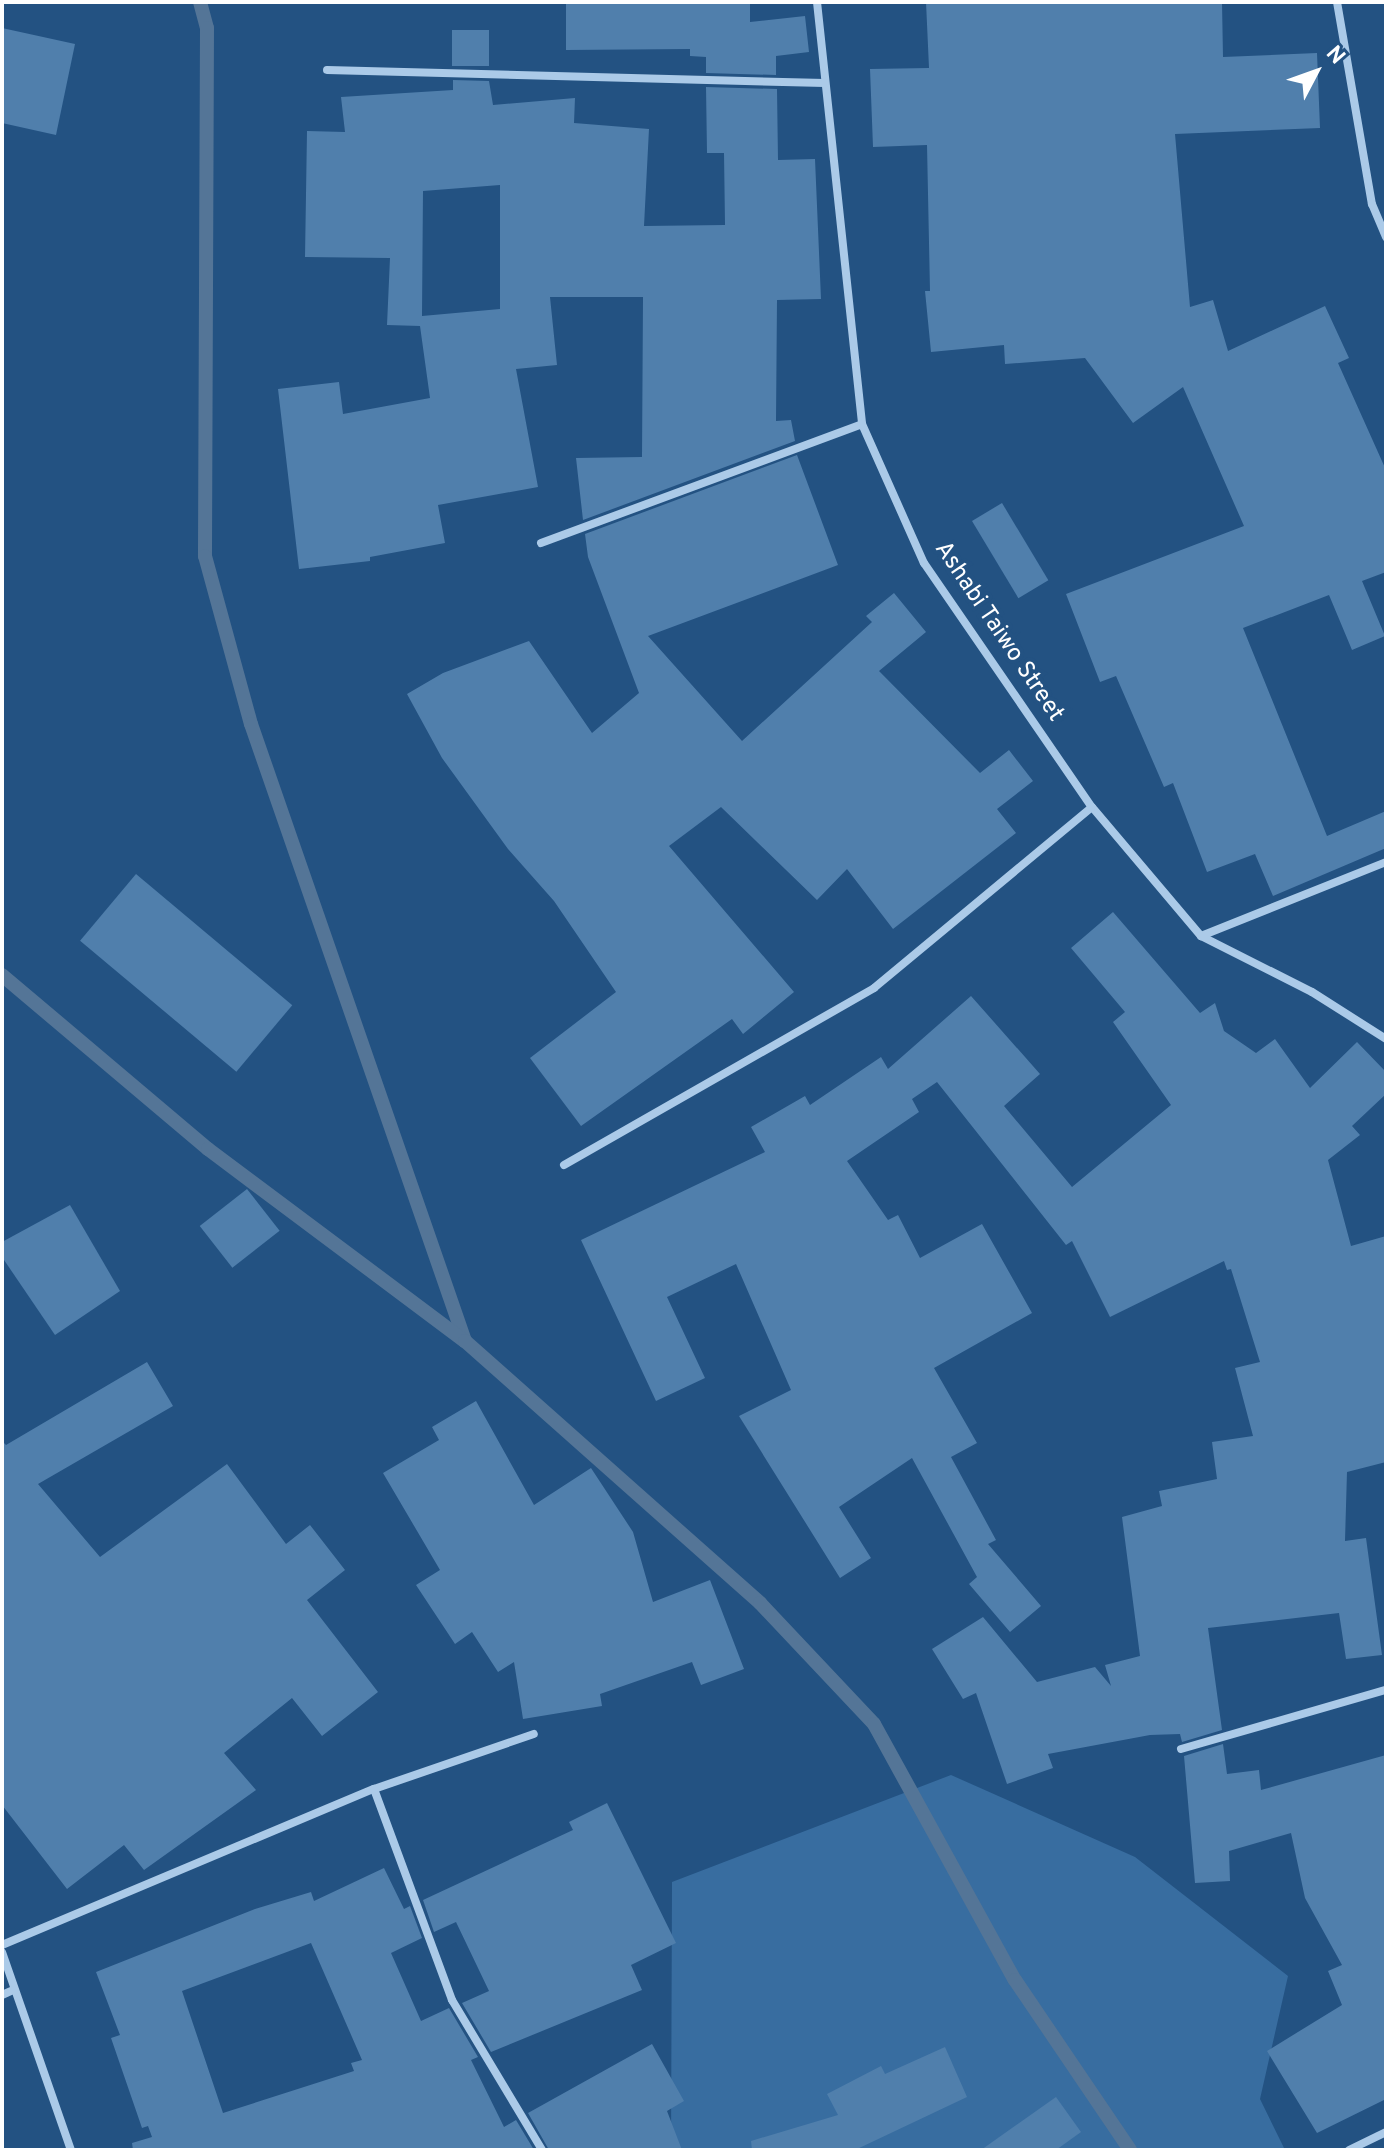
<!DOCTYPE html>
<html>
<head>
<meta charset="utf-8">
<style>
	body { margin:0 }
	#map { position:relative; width:1388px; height:2152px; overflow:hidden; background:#235282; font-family:Overpass,sans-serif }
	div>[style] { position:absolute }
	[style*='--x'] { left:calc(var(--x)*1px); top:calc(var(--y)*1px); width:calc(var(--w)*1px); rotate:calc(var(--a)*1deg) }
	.green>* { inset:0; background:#386da0 }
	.stream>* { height:14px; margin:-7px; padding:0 7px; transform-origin:7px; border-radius:7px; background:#547597 }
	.building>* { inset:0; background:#507fac; transform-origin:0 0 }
	.street>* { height:8px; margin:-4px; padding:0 4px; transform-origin:4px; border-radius:4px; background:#abcae8 }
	span { translate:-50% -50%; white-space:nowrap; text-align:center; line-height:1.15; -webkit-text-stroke:8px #235282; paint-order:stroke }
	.street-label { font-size:24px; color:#fff }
	.frame { position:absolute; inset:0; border:4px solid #fff; pointer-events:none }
	.north { position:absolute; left:1276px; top:32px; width:80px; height:80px; -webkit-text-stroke:6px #235282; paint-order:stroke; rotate:49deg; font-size:22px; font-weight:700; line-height:32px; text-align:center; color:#fff }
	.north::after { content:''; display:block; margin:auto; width:28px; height:36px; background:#fff; clip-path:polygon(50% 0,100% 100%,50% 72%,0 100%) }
</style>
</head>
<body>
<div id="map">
	<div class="green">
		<i style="clip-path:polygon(951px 1775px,1135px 1857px,1288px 1976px,1260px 2099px,1285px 2150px,671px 2150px,672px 1882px)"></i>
	</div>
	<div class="stream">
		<i style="--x:200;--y:2;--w:27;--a:75"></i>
		<i style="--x:207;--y:28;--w:528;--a:90.22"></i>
		<i style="--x:205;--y:556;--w:174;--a:74.7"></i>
		<i style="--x:251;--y:724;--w:653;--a:70.87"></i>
		<i style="--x:2;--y:975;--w:270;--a:40.2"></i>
		<i style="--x:208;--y:1149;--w:321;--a:36.8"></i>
		<i style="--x:465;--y:1341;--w:395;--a:41.6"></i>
		<i style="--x:760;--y:1603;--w:166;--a:46.7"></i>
		<i style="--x:874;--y:1724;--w:292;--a:61.2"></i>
		<i style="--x:1015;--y:1980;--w:205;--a:55.9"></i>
	</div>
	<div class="building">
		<i style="clip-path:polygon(566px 2px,750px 2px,750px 22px,805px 16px,809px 52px,776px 56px,776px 75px,706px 73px,706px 57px,690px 56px,690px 49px,566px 50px)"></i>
		<i style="clip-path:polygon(926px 2px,1222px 2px,1223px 57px,1317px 53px,1320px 128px,1175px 134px,1190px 307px,1213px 300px,1228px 351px,1325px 306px,1349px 358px,1338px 363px,1386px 470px,1386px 572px,1362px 581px,1385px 636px,1352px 650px,1329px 595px,1243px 628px,1327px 836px,1386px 811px,1386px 848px,1273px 896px,1255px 854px,1207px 872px,1173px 783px,1164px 787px,1116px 676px,1100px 682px,1066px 594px,1244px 526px,1183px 387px,1133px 423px,1085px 358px,1005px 364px,1004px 345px,931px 352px,925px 291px,930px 291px,927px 145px,873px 147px,870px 69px,929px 68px)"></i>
		<i style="clip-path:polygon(2px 28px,75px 44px,56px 135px,2px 123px)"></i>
		<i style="left:452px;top:30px;width:37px;height:36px"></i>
		<i style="clip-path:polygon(evenodd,453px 80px,489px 81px,493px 105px,575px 98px,574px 123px,649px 129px,644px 226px,725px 225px,724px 153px,707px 153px,706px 87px,777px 89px,778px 160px,815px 159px,821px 299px,777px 300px,776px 421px,791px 420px,795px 441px,583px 520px,576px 458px,642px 457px,643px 297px,550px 297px,557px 365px,516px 369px,538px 487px,438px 505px,445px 543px,370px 557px,370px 561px,299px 569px,278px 389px,339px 382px,343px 414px,430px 398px,420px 326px,387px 325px,390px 258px,305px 257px,307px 131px,345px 132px,341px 97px,453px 90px,453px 80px,500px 185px,500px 309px,422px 316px,423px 191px,500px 185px)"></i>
		<i style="clip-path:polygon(797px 455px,838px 565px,648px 636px,742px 741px,872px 622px,866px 616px,894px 593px,926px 632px,879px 671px,980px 773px,1009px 750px,1033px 781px,997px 809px,1016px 833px,893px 929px,847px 869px,817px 900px,721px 807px,669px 846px,794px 992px,743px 1034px,732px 1019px,581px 1126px,530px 1058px,616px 992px,554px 901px,508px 849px,442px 758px,407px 694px,443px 673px,529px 641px,592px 733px,639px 693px,588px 557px,585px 534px)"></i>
		<i style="left:1002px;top:503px;width:90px;height:35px;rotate:59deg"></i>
		<i style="left:136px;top:874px;width:204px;height:87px;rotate:40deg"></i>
		<i style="clip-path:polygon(1113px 912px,1200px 1013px,1215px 1003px,1224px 1031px,1256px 1053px,1275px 1039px,1310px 1088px,1357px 1042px,1386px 1072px,1386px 1094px,1352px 1126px,1360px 1135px,1328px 1160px,1351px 1246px,1386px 1236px,1386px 1462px,1347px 1472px,1345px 1541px,1366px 1538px,1382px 1655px,1346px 1659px,1339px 1613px,1208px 1628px,1222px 1730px,1182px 1742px,1180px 1734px,1150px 1735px,1048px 1754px,1053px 1768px,1007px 1784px,976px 1693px,963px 1699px,932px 1649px,983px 1617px,1037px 1682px,1095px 1667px,1111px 1686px,1105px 1665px,1140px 1656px,1122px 1517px,1162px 1506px,1159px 1491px,1217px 1479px,1212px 1442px,1253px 1436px,1235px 1368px,1260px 1362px,1231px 1269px,1227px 1270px,1224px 1261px,1110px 1317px,1072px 1241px,1066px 1245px,937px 1082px,912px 1099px,919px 1112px,847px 1161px,888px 1220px,898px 1215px,920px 1258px,982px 1224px,1032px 1313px,934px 1368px,977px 1443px,951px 1457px,996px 1540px,988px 1544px,1041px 1606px,1010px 1632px,969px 1584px,977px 1577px,912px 1458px,839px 1507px,871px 1558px,840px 1578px,739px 1416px,791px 1390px,736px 1264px,667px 1297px,705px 1378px,656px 1401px,581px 1240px,765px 1152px,751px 1127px,805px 1096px,810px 1105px,881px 1057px,888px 1069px,971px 996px,1040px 1074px,1004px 1106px,1072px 1187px,1171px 1105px,1113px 1022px,1125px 1012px,1071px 948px)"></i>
		<i style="left:247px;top:1189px;width:53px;height:60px;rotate:52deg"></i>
		<i style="clip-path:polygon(70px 1205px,120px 1291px,55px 1335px,2px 1257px,2px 1242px)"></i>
		<i style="clip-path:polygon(147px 1362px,173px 1406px,38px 1484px,100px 1557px,227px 1464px,286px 1544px,310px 1525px,345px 1570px,307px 1600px,378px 1692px,322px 1736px,292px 1698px,224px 1753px,256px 1790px,144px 1870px,124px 1845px,67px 1889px,2px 1805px,2px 1441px,6px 1445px)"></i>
		<i style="clip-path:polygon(476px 1401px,534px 1505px,591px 1468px,633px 1532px,653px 1602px,710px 1580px,744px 1669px,701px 1685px,692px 1662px,600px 1694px,602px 1706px,523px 1719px,514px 1662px,498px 1672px,472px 1632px,455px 1644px,416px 1585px,440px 1570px,383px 1473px,439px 1440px,432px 1427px)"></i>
		<i style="clip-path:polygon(1223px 1744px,1227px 1774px,1259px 1770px,1261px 1790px,1386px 1755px,1386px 2099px,1317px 2133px,1267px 2051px,1342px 2005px,1328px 1971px,1342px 1965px,1305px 1898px,1291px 1833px,1229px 1851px,1230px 1881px,1195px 1883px,1184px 1756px)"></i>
		<i style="clip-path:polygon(607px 1803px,676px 1943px,631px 1965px,642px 1990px,491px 2052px,462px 2003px,489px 1991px,456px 1922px,434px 1932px,423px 1900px,573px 1830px,569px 1822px)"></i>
		<i style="clip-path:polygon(evenodd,384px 1868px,404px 1909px,410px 1906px,422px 1938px,391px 1953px,421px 2021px,449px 2008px,478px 2057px,471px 2060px,504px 2127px,516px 2120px,534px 2150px,133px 2150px,132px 2143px,152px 2137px,148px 2126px,142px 2128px,111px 2038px,120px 2035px,96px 1972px,255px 1909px,311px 1892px,314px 1901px,384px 1868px,311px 1943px,362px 2060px,351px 2063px,354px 2071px,223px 2113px,182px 1991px,311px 1943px)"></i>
		<i style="clip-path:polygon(652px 2044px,684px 2101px,667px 2111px,682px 2150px,549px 2150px,528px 2113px)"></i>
		<i style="clip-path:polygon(945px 2047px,967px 2097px,855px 2150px,752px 2150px,751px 2141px,838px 2115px,827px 2094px,881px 2066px,885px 2074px)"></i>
		<i style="clip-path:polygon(1056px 2097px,1081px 2132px,1056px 2150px,981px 2150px)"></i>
	</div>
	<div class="street">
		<i style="--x:817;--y:2;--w:424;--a:83.9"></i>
		<i style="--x:862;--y:424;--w:152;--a:66"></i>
		<i style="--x:924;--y:563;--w:296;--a:55.5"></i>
		<i style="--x:1092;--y:807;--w:169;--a:49.8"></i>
		<i style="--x:1201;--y:936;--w:124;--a:26.8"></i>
		<i style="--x:1312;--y:992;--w:88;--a:32.4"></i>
		<i style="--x:1337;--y:2;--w:205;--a:80.2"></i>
		<i style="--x:1372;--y:204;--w:36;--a:67"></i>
		<i style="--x:327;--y:70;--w:498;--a:1.5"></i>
		<i style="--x:541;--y:543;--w:342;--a:-20.3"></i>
		<i style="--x:1201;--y:936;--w:199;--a:-21.8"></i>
		<i style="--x:564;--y:1165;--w:357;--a:-29.7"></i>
		<i style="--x:874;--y:988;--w:283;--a:-39.7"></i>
		<i style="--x:1181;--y:1749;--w:213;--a:-16.1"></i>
		<i style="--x:374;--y:1789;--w:225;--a:69.7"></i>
		<i style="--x:452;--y:2000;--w:175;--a:59"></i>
		<i style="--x:2;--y:1945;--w:403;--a:-22.8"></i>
		<i style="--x:374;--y:1789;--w:169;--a:-19"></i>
		<i style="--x:2;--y:1952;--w:210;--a:70.8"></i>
		<i style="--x:2;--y:1995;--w:12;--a:-24"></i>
		<i style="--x:1349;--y:2150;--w:41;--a:-25.9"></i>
	</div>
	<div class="street-label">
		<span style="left:998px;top:632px;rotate:56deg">Ashabi Taiwo Street</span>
	</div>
	<div class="frame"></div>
	<div class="north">N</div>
</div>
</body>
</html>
